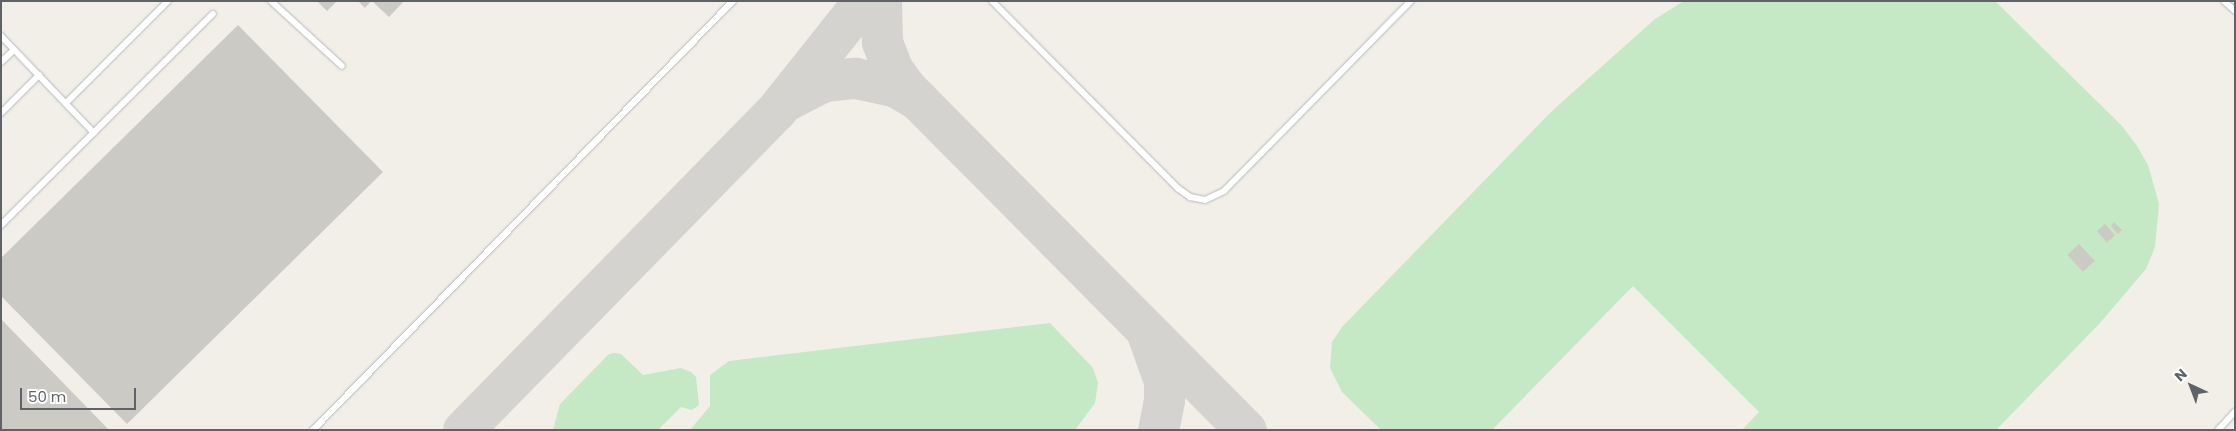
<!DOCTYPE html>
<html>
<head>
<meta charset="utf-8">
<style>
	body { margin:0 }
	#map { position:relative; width:2236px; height:431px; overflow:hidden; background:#f1efe8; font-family:Poppins,sans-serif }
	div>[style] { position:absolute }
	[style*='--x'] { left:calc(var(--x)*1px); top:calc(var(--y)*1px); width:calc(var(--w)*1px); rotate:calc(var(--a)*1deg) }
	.green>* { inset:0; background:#c5e8c5 }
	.taxiway>* { height:41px; margin:-20.5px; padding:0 20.5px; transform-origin:20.5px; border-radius:20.5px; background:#d4d3d0 }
	.building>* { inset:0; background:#cccac5; transform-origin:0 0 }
	.roads { filter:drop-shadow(0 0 1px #b5b8bc) drop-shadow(0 0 1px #b5b8bc) }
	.service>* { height:6px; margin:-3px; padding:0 3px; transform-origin:3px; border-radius:3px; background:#fff }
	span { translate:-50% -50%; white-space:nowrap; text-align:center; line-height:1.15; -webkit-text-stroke:4px #fff; paint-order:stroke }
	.frame { position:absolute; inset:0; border:2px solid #5f6368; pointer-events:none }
	.north { position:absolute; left:2166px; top:361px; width:50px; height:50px; -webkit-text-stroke:4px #fff; paint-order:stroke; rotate:317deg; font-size:14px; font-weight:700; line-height:20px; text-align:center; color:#5f6368 }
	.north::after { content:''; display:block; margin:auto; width:18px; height:22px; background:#5f6368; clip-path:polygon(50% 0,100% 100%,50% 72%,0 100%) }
	.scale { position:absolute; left:20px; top:388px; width:116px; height:22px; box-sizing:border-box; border:2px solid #5f6368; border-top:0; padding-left:6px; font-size:15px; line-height:18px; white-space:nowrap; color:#5f6368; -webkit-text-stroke:4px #fff; paint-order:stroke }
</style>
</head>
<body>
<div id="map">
	<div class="green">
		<i style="clip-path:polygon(1684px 1px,1995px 1px,2122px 126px,2137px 146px,2148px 165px,2159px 204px,2155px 247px,2146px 269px,2100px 323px,1996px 430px,1742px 430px,1759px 412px,1633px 286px,1492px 430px,1381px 430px,1342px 392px,1330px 368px,1332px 342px,1342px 327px,1552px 111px,1655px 19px)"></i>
		<i style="clip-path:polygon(1050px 323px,1093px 368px,1098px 383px,1095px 403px,1075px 430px,690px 430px,710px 406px,710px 375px,729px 361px)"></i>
		<i style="clip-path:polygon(615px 353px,621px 354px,643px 375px,681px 368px,691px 372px,696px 377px,699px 405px,692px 410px,681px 407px,658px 430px,553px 430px,560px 404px,609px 354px)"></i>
	</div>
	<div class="taxiway">
		<i style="--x:881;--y:1;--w:41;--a:88.6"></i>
		<i style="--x:882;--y:42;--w:30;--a:69"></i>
		<i style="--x:893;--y:70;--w:24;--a:54"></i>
		<i style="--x:907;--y:89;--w:481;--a:45.2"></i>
		<i style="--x:787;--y:100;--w:42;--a:-27.2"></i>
		<i style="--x:824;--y:81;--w:31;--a:-6"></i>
		<i style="--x:855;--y:78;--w:40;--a:12"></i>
		<i style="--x:894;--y:86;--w:28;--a:30"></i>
		<i style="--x:1148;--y:336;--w:48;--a:70.4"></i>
		<i style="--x:1164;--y:381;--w:19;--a:90"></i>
		<i style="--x:1164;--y:400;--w:31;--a:101"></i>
		<i style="--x:463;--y:430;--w:450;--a:-45.6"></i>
		<i style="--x:778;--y:108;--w:137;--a:-51.5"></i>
	</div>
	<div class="building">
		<i style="clip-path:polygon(317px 1px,337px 1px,327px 11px)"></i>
		<i style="clip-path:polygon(358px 1px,371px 1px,365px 8px)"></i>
		<i style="clip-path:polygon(372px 1px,404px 1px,389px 17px)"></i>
		<i style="clip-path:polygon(238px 25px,383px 172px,127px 424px,1px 296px,1px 258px)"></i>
		<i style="clip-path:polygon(2114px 222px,2122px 230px,2118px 234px,2111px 226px)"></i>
		<i style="left:2105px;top:224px;width:15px;height:11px;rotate:48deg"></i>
		<i style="left:2079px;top:244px;width:23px;height:16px;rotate:47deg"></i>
		<i style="clip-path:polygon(1px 319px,109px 430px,1px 430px)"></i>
	</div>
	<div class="roads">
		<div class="service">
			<i style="--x:271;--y:1;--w:96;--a:42.5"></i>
			<i style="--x:992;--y:1;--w:265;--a:45.2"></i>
			<i style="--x:1179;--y:189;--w:14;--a:36"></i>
			<i style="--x:1190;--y:197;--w:15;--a:11"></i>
			<i style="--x:1205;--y:200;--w:21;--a:-25"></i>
			<i style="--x:1224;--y:191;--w:267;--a:-45.5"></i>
			<i style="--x:2224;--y:1;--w:15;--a:42"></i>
			<i style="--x:1;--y:36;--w:134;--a:46.2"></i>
			<i style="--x:1;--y:62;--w:18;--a:-43"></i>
			<i style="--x:66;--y:103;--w:144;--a:-45"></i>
			<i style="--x:1;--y:113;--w:54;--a:-45"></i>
			<i style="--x:1;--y:225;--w:299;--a:-44.9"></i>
			<i style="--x:313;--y:430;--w:600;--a:-45.61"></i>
			<i style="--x:2218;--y:430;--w:25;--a:-47"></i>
		</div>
	</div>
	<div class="frame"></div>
	<div class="north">N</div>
	<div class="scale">50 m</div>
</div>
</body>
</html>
